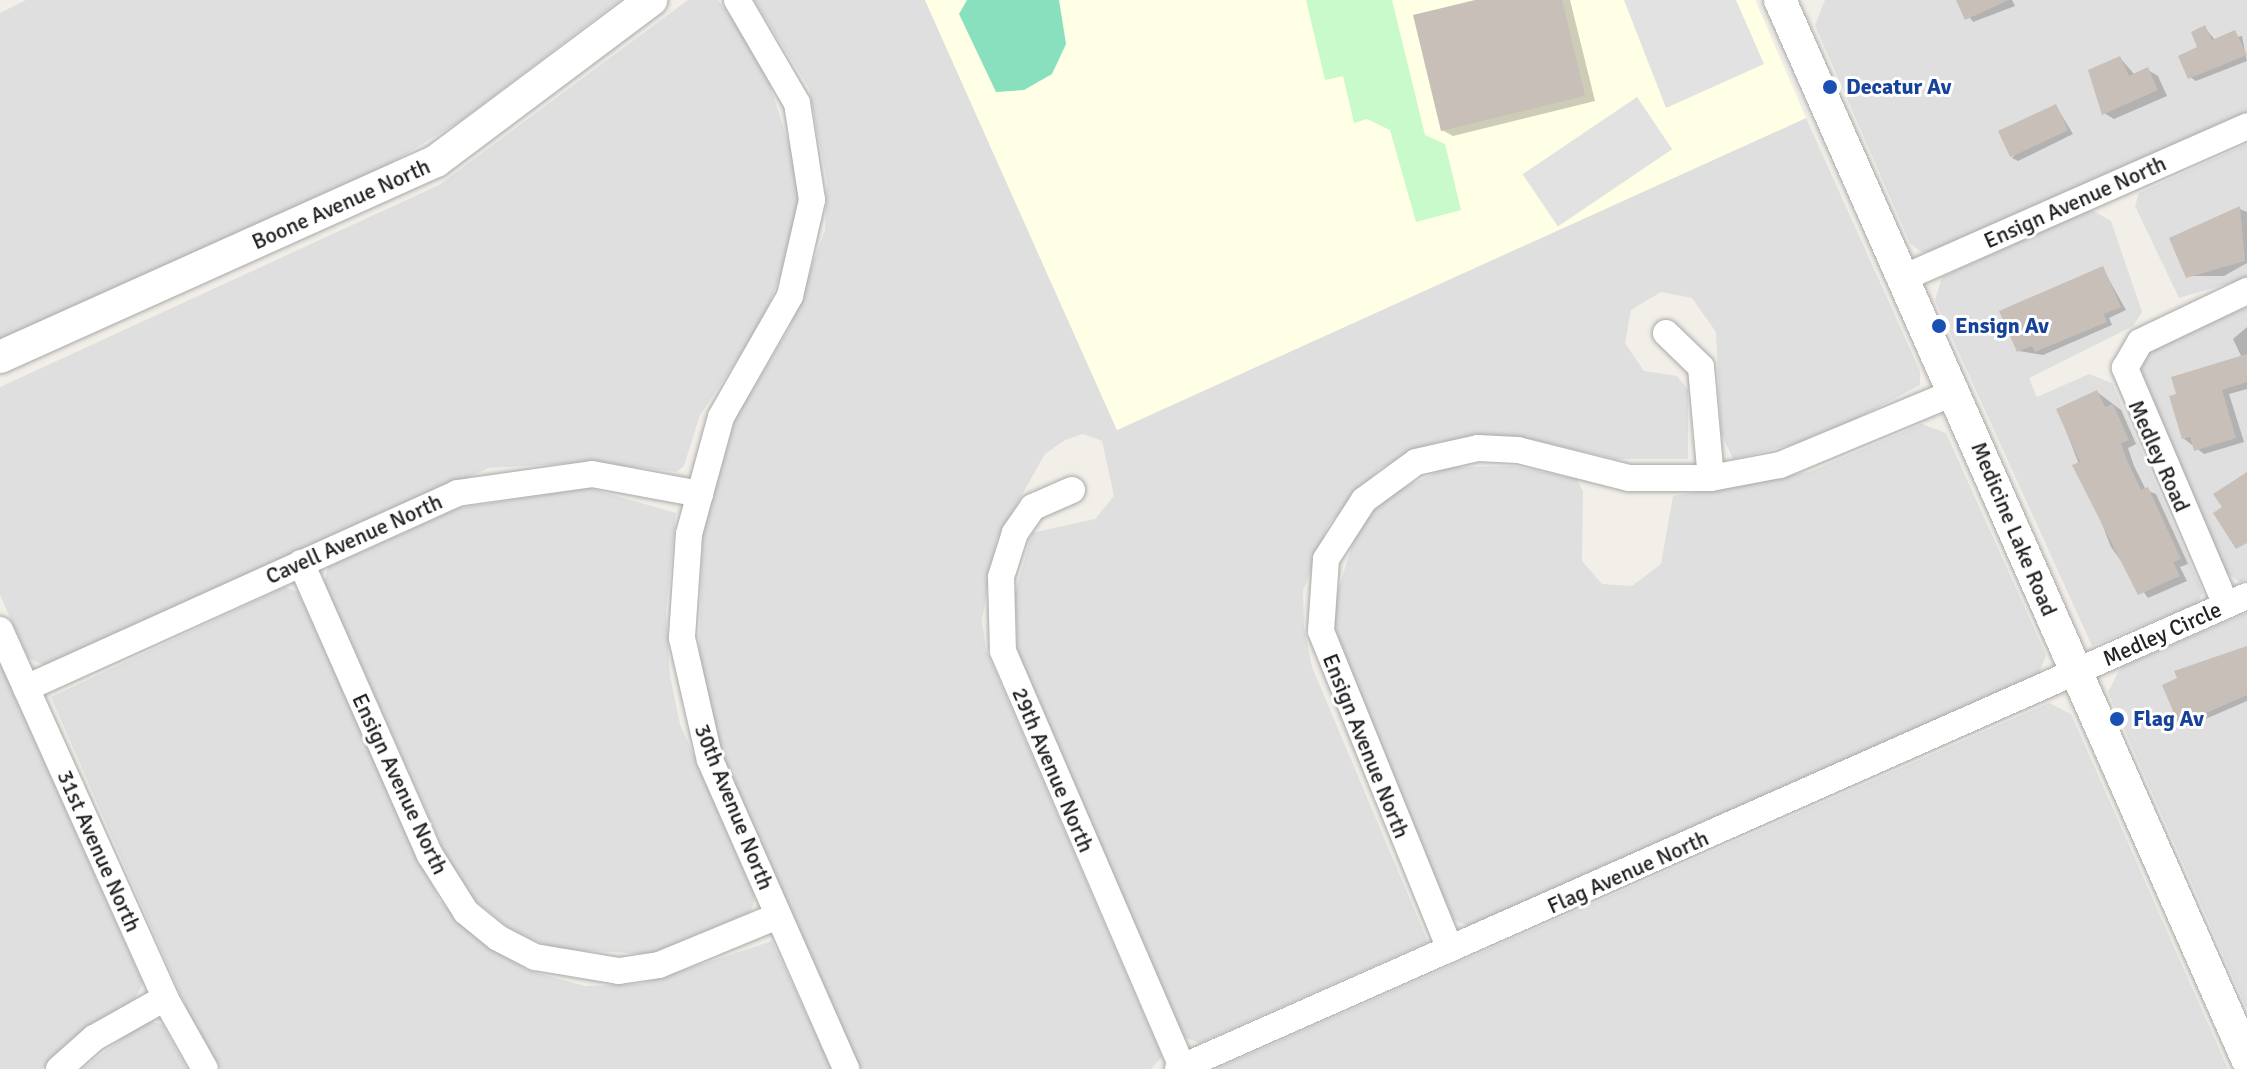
<!DOCTYPE html>
<html>
<head>
<meta charset="utf-8">
<style>
	body { margin:0 }
	#map { position:relative; width:2247px; height:1069px; overflow:hidden; background:#f2efe9; font-family:Signika,sans-serif }
	div>[style] { position:absolute }
	[style*='--x'] { left:calc(var(--x)*1px); top:calc(var(--y)*1px); width:calc(var(--w)*1px); rotate:calc(var(--a)*1deg) }
	.residential>* { inset:0; background:#e0dfdf }
	.education>* { inset:0; background:#ffffe5 }
	.park>* { inset:0; background:#c8facc }
	.pitch>* { inset:0; background:#88e0be }
	.parking>* { inset:0; background:#e2e2e2; transform-origin:0 0 }
	.shadow>* { inset:0; background:#0003 }
	.building>* { inset:0; background:#c7bfb8; transform-origin:0 0 }
	.roads { filter:drop-shadow(0 0 2px #a9a9a9) drop-shadow(0 0 2px #a9a9a9) }
	.minor>* { height:26px; margin:-13px; padding:0 13px; transform-origin:13px; border-radius:13px; background:#fff }
	.tertiary>* { height:32px; margin:-16px; padding:0 16px; transform-origin:16px; border-radius:16px; background:#fff }
	.dots>* { width:22px; height:22px; translate:-50% -50%; box-sizing:border-box; border:4px solid #fff; border-radius:50% }
	span { translate:-50% -50%; white-space:nowrap; text-align:center; line-height:1.15; -webkit-text-stroke:6px #fff; paint-order:stroke }
	.transit-label { font-size:22px; color:#164399; font-weight:700 }
	.left { translate:0 -50%; text-align:left }
	.street-label { font-size:22px; color:#222 }
</style>
</head>
<body>
<div id="map">
	<div class="residential">
		<i style="clip-path:polygon(26px 0,620px 0,462px 120px,386px 166px,0 339px,0 13px)"></i>
		<i style="clip-path:polygon(688px 0,718px 0,762px 60px,800px 180px,792px 245px,762px 322px,700px 415px,684px 466px,677px 472px,593px 462px,489px 468px,44px 665px,28px 658px,0 595px,0 387px,439px 185px)"></i>
		<i style="clip-path:polygon(754px 0,925px 0,1117px 430px,1806px 118px,1920px 371px,1920px 385px,1822px 437px,1733px 459px,1721px 433px,1716px 332px,1692px 298px,1661px 292px,1631px 310px,1625px 343px,1644px 371px,1677px 376px,1688px 390px,1688px 459px,1616px 459px,1516px 436px,1436px 442px,1379px 469px,1328px 525px,1303px 591px,1304px 627px,1312px 667px,1428px 942px,1199px 1043px,1184px 1037px,1026px 682px,1017px 645px,1015px 593px,1032px 533px,1095px 519px,1114px 496px,1102px 441px,1083px 434px,1065px 440px,1045px 454px,996px 541px,982px 620px,986px 650px,1162px 1057px,1151px 1069px,859px 1069px,717px 744px,699px 652px,703px 532px,735px 419px,789px 329px,825px 230px,827px 182px,809px 88px)"></i>
		<i style="clip-path:polygon(1825px 0,2247px 0,2247px 114px,1937px 252px,1921px 252px,1910px 243px,1815px 25px)"></i>
		<i style="clip-path:polygon(2247px 144px,2247px 278px,2179px 298px,2135px 206px,2139px 193px)"></i>
		<i style="clip-path:polygon(2090px 209px,2111px 221px,2142px 312px,2133px 326px,2029px 378px,2037px 397px,2089px 374px,2112px 383px,2203px 593px,2196px 604px,2092px 646px,1935px 300px,1942px 277px)"></i>
		<i style="clip-path:polygon(2247px 307px,2247px 579px,2240px 582px,2225px 572px,2139px 373px,2150px 351px)"></i>
		<i style="clip-path:polygon(1922px 424px,1946px 433px,2046px 655px,2039px 674px,1468px 926px,1452px 919px,1340px 655px,1331px 613px,1357px 530px,1385px 497px,1447px 467px,1513px 466px,1577px 479px,1583px 492px,1582px 561px,1602px 584px,1632px 586px,1661px 564px,1673px 496px,1809px 472px)"></i>
		<i style="clip-path:polygon(589px 488px,676px 513px,666px 612px,670px 676px,680px 724px,755px 897px,751px 912px,650px 954px,556px 949px,512px 930px,473px 899px,453px 871px,324px 583px,328px 567px,459px 508px)"></i>
		<i style="clip-path:polygon(285px 587px,298px 592px,439px 900px,480px 938px,527px 970px,585px 986px,641px 984px,772px 941px,832px 1069px,222px 1069px,194px 1025px,51px 697px)"></i>
		<i style="clip-path:polygon(2247px 613px,2247px 1009px,2108px 692px,2121px 667px)"></i>
		<i style="clip-path:polygon(0 663px,143px 983px,135px 999px,41px 1069px,0 1069px)"></i>
		<i style="clip-path:polygon(2049px 703px,2071px 714px,2228px 1069px,1216px 1069px)"></i>
		<i style="clip-path:polygon(145px 1021px,162px 1024px,187px 1069px,82px 1069px)"></i>
	</div>
	<div class="education">
		<i style="clip-path:polygon(925px 0,1755px 0,1806px 118px,1117px 430px)"></i>
	</div>
	<div class="park">
		<i style="clip-path:polygon(1306px 0,1392px 0,1425px 135px,1445px 144px,1461px 210px,1416px 222px,1390px 130px,1367px 119px,1354px 123px,1343px 76px,1325px 80px)"></i>
	</div>
	<div class="pitch">
		<i style="clip-path:polygon(967px 0,1059px 0,1066px 44px,1052px 74px,1024px 90px,996px 92px,959px 14px)"></i>
	</div>
	<div class="parking">
		<i style="clip-path:polygon(1624px 0,1736px 0,1764px 64px,1666px 108px)"></i>
		<i style="left:1637px;top:97px;width:63px;height:138px;rotate:56deg"></i>
	</div>
	<div class="shadow">
		<i style="clip-path:polygon(1484px 0,1570px 0,1595px 101px,1453px 136px,1442px 130px)"></i>
		<i style="clip-path:polygon(1958px 0,2012px 0,2015px 6px,1973px 22px)"></i>
		<i style="clip-path:polygon(2205px 28px,2216px 41px,2242px 36px,2247px 61px,2196px 81px,2190px 77px)"></i>
		<i style="clip-path:polygon(2120px 58px,2135px 75px,2148px 70px,2158px 76px,2167px 96px,2114px 119px,2104px 113px)"></i>
		<i style="clip-path:polygon(2056px 106px,2073px 134px,2018px 161px,2012px 158px)"></i>
		<i style="clip-path:polygon(2240px 209px,2247px 212px,2247px 263px,2224px 276px,2188px 276px)"></i>
		<i style="clip-path:polygon(2103px 269px,2126px 310px,2109px 318px,2112px 325px,2043px 355px,2019px 351px)"></i>
		<i style="clip-path:polygon(2247px 327px,2247px 389px,2229px 394px,2244px 442px,2204px 454px,2183px 438px,2242px 358px,2233px 339px)"></i>
		<i style="clip-path:polygon(2097px 392px,2121px 410px,2136px 444px,2128px 448px,2134px 466px,2146px 490px,2156px 494px,2188px 564px,2180px 567px,2187px 581px,2148px 598px,2111px 547px,2058px 410px)"></i>
		<i style="clip-path:polygon(2247px 646px,2247px 701px,2187px 727px,2181px 723px)"></i>
	</div>
	<div class="building">
		<i style="clip-path:polygon(1475px 0,1562px 0,1585px 96px,1441px 131px,1413px 15px)"></i>
		<i style="clip-path:polygon(1956px 0,2009px 0,1965px 20px)"></i>
		<i style="clip-path:polygon(2205px 25px,2212px 40px,2235px 30px,2247px 55px,2188px 79px,2178px 56px,2197px 47px,2191px 32px)"></i>
		<i style="clip-path:polygon(2120px 56px,2129px 76px,2148px 67px,2158px 90px,2102px 115px,2088px 70px)"></i>
		<i style="left:2056px;top:104px;width:29px;height:64px;rotate:65deg"></i>
		<i style="clip-path:polygon(2240px 206px,2245px 261px,2186px 278px,2169px 238px)"></i>
		<i style="clip-path:polygon(2103px 266px,2121px 307px,2104px 314px,2107px 322px,2035px 352px,2032px 346px,2017px 352px,1999px 311px)"></i>
		<i style="clip-path:polygon(2247px 354px,2247px 382px,2222px 390px,2236px 438px,2194px 451px,2190px 437px,2182px 439px,2169px 396px,2176px 394px,2171px 377px)"></i>
		<i style="clip-path:polygon(2097px 390px,2105px 407px,2113px 404px,2129px 440px,2121px 443px,2127px 460px,2141px 490px,2148px 487px,2181px 559px,2173px 562px,2180px 576px,2138px 595px,2072px 465px,2080px 462px,2056px 409px)"></i>
		<i style="clip-path:polygon(2247px 472px,2247px 543px,2236px 549px,2213px 513px,2222px 507px,2213px 494px)"></i>
		<i style="clip-path:polygon(2247px 646px,2247px 695px,2179px 725px,2162px 685px,2177px 678px,2174px 671px)"></i>
	</div>
	<div class="roads">
		<div class="minor">
			<i style="--x:737;--y:0;--w:119;--a:59.8"></i>
			<i style="--x:797;--y:103;--w:98;--a:81.2"></i>
			<i style="--x:812;--y:200;--w:98;--a:102.9"></i>
			<i style="--x:790;--y:296;--w:139;--a:119.7"></i>
			<i style="--x:721;--y:417;--w:121;--a:105.3"></i>
			<i style="--x:689;--y:534;--w:104;--a:93.9"></i>
			<i style="--x:682;--y:638;--w:125;--a:77.1"></i>
			<i style="--x:710;--y:760;--w:338;--a:66.2"></i>
			<i style="--x:1903;--y:278;--w:376;--a:-23.8"></i>
			<i style="--x:1666;--y:333;--w:49;--a:44.2"></i>
			<i style="--x:1701;--y:367;--w:111;--a:84.9"></i>
			<i style="--x:1072;--y:490;--w:43;--a:156.4"></i>
			<i style="--x:1033;--y:507;--w:32;--a:125"></i>
			<i style="--x:1015;--y:533;--w:46;--a:107.7"></i>
			<i style="--x:1001;--y:577;--w:74;--a:88.5"></i>
			<i style="--x:1003;--y:651;--w:453;--a:66.7"></i>
			<i style="--x:301;--y:563;--w:319;--a:66.2"></i>
			<i style="--x:430;--y:855;--w:67;--a:57.7"></i>
			<i style="--x:466;--y:912;--w:41;--a:39.1"></i>
			<i style="--x:498;--y:938;--w:42;--a:27.2"></i>
			<i style="--x:535;--y:957;--w:85;--a:9.5"></i>
			<i style="--x:619;--y:971;--w:40;--a:-8.5"></i>
			<i style="--x:659;--y:965;--w:129;--a:-22.4"></i>
			<i style="--x:2226;--y:605;--w:258;--a:-113.1"></i>
			<i style="--x:2125;--y:368;--w:30;--a:-60"></i>
			<i style="--x:2140;--y:342;--w:119;--a:-25.5"></i>
			<i style="--x:0;--y:630;--w:403;--a:65.8"></i>
			<i style="--x:165;--y:998;--w:81;--a:60.6"></i>
			<i style="--x:26;--y:688;--w:473;--a:-24.3"></i>
			<i style="--x:457;--y:493;--w:136;--a:-8"></i>
			<i style="--x:592;--y:474;--w:110;--a:10.5"></i>
			<i style="--x:1450;--y:949;--w:343;--a:-112.1"></i>
			<i style="--x:1321;--y:631;--w:72;--a:-86"></i>
			<i style="--x:1326;--y:559;--w:70;--a:-57.2"></i>
			<i style="--x:1364;--y:500;--w:64;--a:-36.2"></i>
			<i style="--x:1416;--y:462;--w:64;--a:-12.7"></i>
			<i style="--x:1478;--y:448;--w:40;--a:2.9"></i>
			<i style="--x:1518;--y:450;--w:114;--a:14.2"></i>
			<i style="--x:1629;--y:478;--w:82;--a:0"></i>
			<i style="--x:1711;--y:478;--w:70;--a:-10.7"></i>
			<i style="--x:1780;--y:465;--w:190;--a:-22.6"></i>
			<i style="--x:59;--y:1069;--w:47;--a:-41.5"></i>
			<i style="--x:94;--y:1038;--w:81;--a:-29.4"></i>
			<i style="--x:1178;--y:1069;--w:1169;--a:-23.87"></i>
		</div>
		<div class="tertiary">
			<i style="--x:1780;--y:0;--w:1157;--a:66.2"></i>
			<i style="--x:0;--y:357;--w:478;--a:-24.2"></i>
			<i style="--x:436;--y:161;--w:269;--a:-36.8"></i>
		</div>
	</div>
	<div class="dots">
		<i style="left:1830px;top:87px;background:#1a4fb4"></i>
		<i style="left:1939px;top:326px;background:#1a4fb4"></i>
		<i style="left:2117px;top:719px;background:#1a4fb4"></i>
	</div>
	<div class="transit-label">
		<span class="left" style="left:1846px;top:87px">Decatur Av</span>
		<span class="left" style="left:1955px;top:326px">Ensign Av</span>
		<span class="left" style="left:2133px;top:719px">Flag Av</span>
	</div>
	<div class="street-label">
		<span style="left:2075px;top:202px;rotate:-24deg">Ensign Avenue North</span>
		<span style="left:341px;top:204px;rotate:-24deg">Boone Avenue North</span>
		<span style="left:2159px;top:456px;rotate:66deg">Medley Road</span>
		<span style="left:2014px;top:529px;rotate:67deg">Medicine Lake Road</span>
		<span style="left:354px;top:539px;rotate:-24deg">Cavell Avenue North</span>
		<span style="left:2162px;top:634px;rotate:-24deg">Medley Circle</span>
		<span style="left:1366px;top:746px;rotate:68deg">Ensign Avenue North</span>
		<span style="left:1053px;top:770px;rotate:67deg">29th Avenue North</span>
		<span style="left:400px;top:784px;rotate:65deg">Ensign Avenue North</span>
		<span style="left:734px;top:807px;rotate:68deg">30th Avenue North</span>
		<span style="left:99px;top:851px;rotate:66deg">31st Avenue North</span>
		<span style="left:1628px;top:872px;rotate:-24deg">Flag Avenue North</span>
	</div>
</div>
</body>
</html>
